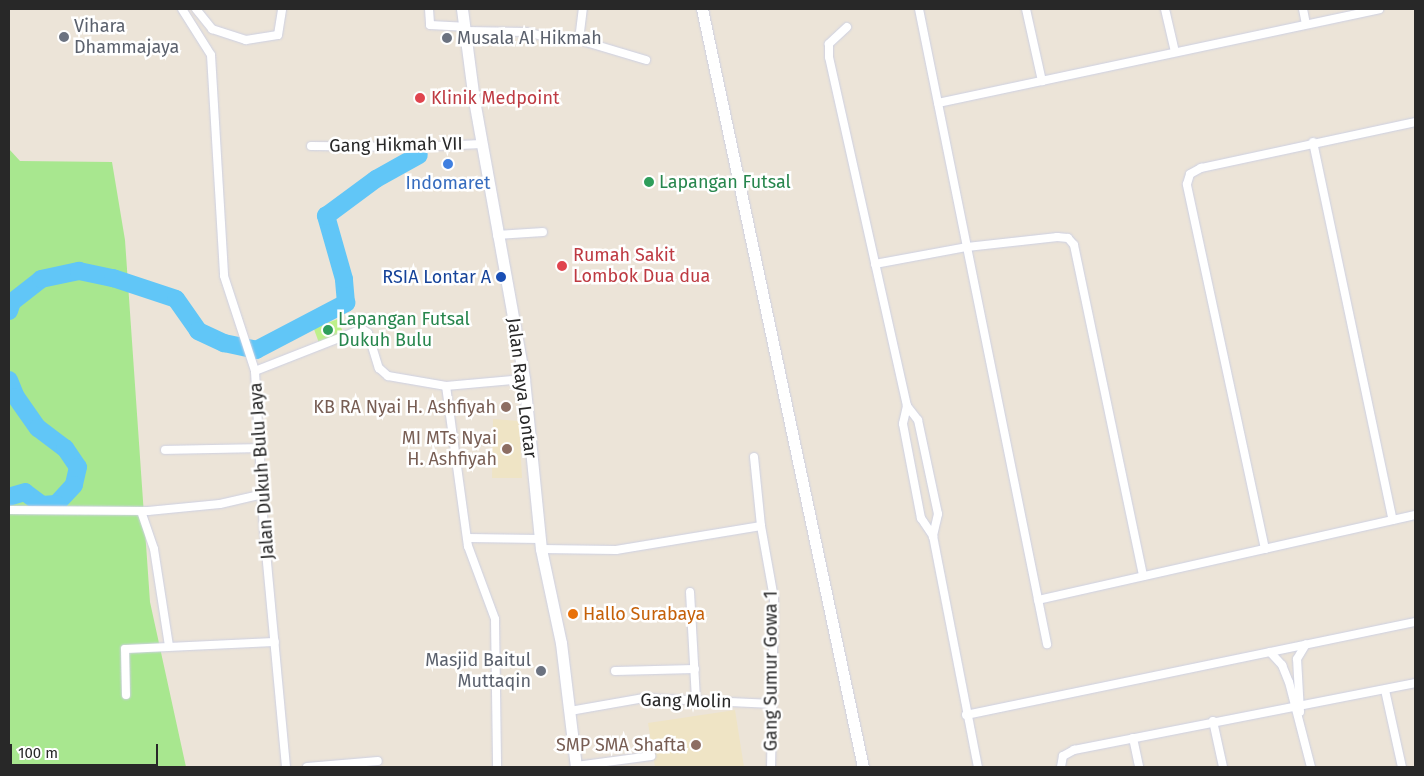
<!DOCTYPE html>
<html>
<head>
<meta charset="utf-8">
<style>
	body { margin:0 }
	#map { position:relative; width:1424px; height:776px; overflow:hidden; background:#ece4d8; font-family:"Fira Sans",sans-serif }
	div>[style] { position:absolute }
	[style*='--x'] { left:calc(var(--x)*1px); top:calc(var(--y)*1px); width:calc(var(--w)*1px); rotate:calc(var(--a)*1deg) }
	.education>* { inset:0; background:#efe4c5 }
	.green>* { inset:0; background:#a8e78f }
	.pitch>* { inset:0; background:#bef08a; transform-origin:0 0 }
	.river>* { height:18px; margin:-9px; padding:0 9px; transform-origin:9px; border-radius:9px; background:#61c6f7 }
	.roads { filter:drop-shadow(0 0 1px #cdd0e2) drop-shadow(0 0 1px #cdd0e2) }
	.street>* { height:8px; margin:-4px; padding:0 4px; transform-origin:4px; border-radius:4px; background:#fff }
	.secondary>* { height:11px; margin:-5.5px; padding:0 5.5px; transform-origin:5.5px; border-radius:5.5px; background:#fff }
	.dots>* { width:14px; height:14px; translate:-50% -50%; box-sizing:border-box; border:2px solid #fff; border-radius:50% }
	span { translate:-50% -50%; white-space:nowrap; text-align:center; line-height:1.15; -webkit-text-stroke:5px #fff; paint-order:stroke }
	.worship-label { font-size:18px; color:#5b616d }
	.left { translate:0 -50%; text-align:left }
	.right { translate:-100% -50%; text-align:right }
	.health-label { font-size:18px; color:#be3a42 }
	.street-label { font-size:18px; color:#282828 }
	.leisure-label { font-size:18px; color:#27864d }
	.shop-label { font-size:18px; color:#366cbe }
	.transit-label { font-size:18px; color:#164399 }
	.education-label { font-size:18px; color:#785e54 }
	.food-label { font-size:18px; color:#c56008 }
	.frame { position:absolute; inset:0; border:10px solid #282828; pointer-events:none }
	.scale { position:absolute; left:10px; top:744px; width:148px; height:22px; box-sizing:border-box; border:2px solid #282828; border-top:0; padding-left:6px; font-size:15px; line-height:18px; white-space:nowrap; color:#282828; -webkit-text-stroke:4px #fff; paint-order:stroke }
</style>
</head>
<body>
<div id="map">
	<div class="education">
		<i style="clip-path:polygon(493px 419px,519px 421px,522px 478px,492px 478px)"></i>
		<i style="clip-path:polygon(735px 710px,744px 767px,655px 767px,648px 723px)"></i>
	</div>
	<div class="green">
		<i style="clip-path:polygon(9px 149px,20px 161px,112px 162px,125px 240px,150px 602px,186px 767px,9px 767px)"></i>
	</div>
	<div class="pitch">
		<i style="left:338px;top:319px;width:15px;height:26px;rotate:70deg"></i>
	</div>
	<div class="river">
		<i style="--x:9;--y:311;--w:9;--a:-72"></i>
		<i style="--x:12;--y:302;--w:37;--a:-38"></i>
		<i style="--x:41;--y:279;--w:39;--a:-12"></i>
		<i style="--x:79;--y:271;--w:35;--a:12"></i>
		<i style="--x:113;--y:278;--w:66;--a:18.4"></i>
		<i style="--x:176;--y:299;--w:39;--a:55"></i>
		<i style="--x:198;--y:331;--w:29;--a:25"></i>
		<i style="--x:224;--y:343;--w:33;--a:12"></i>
		<i style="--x:256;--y:350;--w:102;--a:-27.6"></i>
		<i style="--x:346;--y:303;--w:24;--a:-95"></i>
		<i style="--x:344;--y:279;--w:66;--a:-105.9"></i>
		<i style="--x:326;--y:216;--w:62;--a:-36.5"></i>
		<i style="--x:376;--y:179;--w:49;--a:-29.2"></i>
		<i style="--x:9;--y:380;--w:18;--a:68"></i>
		<i style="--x:16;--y:397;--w:38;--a:55"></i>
		<i style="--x:38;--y:428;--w:34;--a:37"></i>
		<i style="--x:65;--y:448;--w:23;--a:56"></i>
		<i style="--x:78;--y:467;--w:18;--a:103"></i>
		<i style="--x:74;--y:485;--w:26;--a:133"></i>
		<i style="--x:56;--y:504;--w:14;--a:176"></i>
		<i style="--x:42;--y:505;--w:21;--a:-143"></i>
		<i style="--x:25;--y:492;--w:17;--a:163"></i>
	</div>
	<div class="roads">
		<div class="street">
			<i style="--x:182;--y:9;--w:54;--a:57.8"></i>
			<i style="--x:211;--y:55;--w:221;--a:86.6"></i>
			<i style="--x:224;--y:276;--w:100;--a:71.9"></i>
			<i style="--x:255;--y:371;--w:159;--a:86.8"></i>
			<i style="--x:264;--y:530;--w:238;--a:84.7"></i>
			<i style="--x:196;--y:9;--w:26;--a:51"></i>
			<i style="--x:212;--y:29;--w:36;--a:18"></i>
			<i style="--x:246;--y:40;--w:32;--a:-9"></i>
			<i style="--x:278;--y:35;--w:26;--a:-81"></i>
			<i style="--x:429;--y:9;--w:16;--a:86"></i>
			<i style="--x:430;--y:25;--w:34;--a:3"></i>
			<i style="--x:919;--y:9;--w:648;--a:78.6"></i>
			<i style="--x:1026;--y:9;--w:74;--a:77.5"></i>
			<i style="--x:1165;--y:9;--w:44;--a:76.9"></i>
			<i style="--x:1303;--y:9;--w:15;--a:79"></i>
			<i style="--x:847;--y:27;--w:25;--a:137"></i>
			<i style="--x:829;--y:44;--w:13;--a:90"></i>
			<i style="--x:829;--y:57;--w:358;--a:77.4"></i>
			<i style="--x:907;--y:406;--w:18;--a:52"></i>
			<i style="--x:918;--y:420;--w:96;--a:78"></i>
			<i style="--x:938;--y:514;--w:23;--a:103"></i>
			<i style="--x:465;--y:31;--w:62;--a:0.9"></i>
			<i style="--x:527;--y:32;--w:31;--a:15"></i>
			<i style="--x:557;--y:40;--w:22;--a:0"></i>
			<i style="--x:579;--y:40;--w:70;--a:16.6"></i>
			<i style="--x:579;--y:40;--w:31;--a:-83"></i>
			<i style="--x:938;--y:103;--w:451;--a:-12"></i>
			<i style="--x:1313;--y:142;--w:386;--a:78.1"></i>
			<i style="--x:311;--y:146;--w:103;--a:0.6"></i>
			<i style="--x:414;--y:147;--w:68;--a:-2.5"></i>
			<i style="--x:497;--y:235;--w:46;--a:-3.7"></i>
			<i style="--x:875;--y:264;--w:94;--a:-10.5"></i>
			<i style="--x:967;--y:247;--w:91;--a:-6.3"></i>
			<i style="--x:1057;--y:237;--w:11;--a:5"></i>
			<i style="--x:1068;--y:238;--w:9;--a:49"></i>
			<i style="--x:1074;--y:245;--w:338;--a:78.2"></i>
			<i style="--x:255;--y:371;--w:115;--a:-21.4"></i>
			<i style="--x:362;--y:329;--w:7;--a:34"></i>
			<i style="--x:368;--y:333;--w:37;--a:73"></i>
			<i style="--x:379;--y:368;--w:12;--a:42"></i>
			<i style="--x:388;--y:376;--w:59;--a:9.8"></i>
			<i style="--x:446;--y:386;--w:78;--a:-5.1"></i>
			<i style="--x:446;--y:386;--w:162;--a:82.2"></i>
			<i style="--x:468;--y:546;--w:78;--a:69.7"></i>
			<i style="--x:495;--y:619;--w:148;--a:89.2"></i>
			<i style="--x:907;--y:406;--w:18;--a:103"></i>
			<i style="--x:903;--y:424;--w:96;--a:79.2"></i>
			<i style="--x:921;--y:518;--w:22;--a:56"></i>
			<i style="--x:933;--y:536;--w:235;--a:79"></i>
			<i style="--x:165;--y:450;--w:95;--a:-1.2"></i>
			<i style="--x:754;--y:457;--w:69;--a:84.2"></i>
			<i style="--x:761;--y:526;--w:73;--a:79.8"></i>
			<i style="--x:774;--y:598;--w:169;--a:91"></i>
			<i style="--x:9;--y:510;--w:139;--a:0.4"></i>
			<i style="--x:148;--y:511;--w:72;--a:-5.6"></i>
			<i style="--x:220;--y:504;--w:44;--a:-13.1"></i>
			<i style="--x:141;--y:511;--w:40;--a:71.1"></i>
			<i style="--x:154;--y:549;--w:98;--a:81.2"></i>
			<i style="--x:468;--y:538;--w:72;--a:0.8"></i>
			<i style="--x:541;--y:549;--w:75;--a:0.8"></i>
			<i style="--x:616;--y:550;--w:147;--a:-9.4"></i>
			<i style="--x:1265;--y:549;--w:373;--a:-102.1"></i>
			<i style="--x:1187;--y:184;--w:10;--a:-73"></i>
			<i style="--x:1190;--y:174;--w:13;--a:-29"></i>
			<i style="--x:1201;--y:168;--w:219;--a:-12.1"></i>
			<i style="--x:690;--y:592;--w:108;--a:86.8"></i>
			<i style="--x:1038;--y:600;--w:386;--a:-12.7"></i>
			<i style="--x:1270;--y:652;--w:18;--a:47"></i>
			<i style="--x:1282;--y:665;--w:18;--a:68"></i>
			<i style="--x:1289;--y:682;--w:88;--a:75.5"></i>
			<i style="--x:615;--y:671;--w:80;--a:-1.4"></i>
			<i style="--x:1385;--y:690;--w:79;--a:77.6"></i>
			<i style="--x:126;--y:695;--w:46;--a:-91.2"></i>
			<i style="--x:125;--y:649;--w:150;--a:-2.7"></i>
			<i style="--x:570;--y:711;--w:75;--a:-10"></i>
			<i style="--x:644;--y:698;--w:129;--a:2.7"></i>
			<i style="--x:1300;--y:712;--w:53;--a:-93.2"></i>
			<i style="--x:1297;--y:659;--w:17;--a:-59"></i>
			<i style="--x:966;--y:715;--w:459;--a:-11.7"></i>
			<i style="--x:1213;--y:721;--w:47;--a:77.7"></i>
			<i style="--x:1133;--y:738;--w:30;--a:78"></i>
			<i style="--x:576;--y:766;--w:76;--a:-7.6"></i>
			<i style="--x:307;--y:767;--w:71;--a:-4.8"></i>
			<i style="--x:1061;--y:767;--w:11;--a:-80"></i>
			<i style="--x:1063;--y:756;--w:13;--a:-29"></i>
			<i style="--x:1074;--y:750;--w:348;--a:-11.1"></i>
		</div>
		<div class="secondary">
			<i style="--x:462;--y:9;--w:92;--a:82.5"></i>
			<i style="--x:474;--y:100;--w:283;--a:79.8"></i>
			<i style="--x:524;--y:379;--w:171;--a:84.3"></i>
			<i style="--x:541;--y:549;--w:96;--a:78"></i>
			<i style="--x:561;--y:643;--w:125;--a:83.1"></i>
			<i style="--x:702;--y:9;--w:775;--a:78.01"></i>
		</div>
	</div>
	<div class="dots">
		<i style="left:64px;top:37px;background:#6b7280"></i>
		<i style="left:447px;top:38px;background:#6b7280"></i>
		<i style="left:420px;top:98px;background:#e0444e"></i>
		<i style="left:448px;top:164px;background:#3f7fe0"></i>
		<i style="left:649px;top:182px;background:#2e9e5b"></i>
		<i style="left:562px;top:266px;background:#e0444e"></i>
		<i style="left:501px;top:277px;background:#1a4fb4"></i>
		<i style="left:328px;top:330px;background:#2e9e5b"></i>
		<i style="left:506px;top:407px;background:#8d6e63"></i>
		<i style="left:507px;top:449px;background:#8d6e63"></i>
		<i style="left:573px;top:614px;background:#e8710a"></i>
		<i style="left:541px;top:671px;background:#6b7280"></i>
		<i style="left:696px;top:745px;background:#8d6e63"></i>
	</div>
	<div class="worship-label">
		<span class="left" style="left:74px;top:37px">Vihara<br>Dhammajaya</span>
		<span class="left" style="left:457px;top:38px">Musala Al Hikmah</span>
		<span class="right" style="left:531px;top:671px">Masjid Baitul<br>Muttaqin</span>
	</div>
	<div class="health-label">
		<span class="left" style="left:431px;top:98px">Klinik Medpoint</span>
		<span class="left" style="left:573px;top:266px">Rumah Sakit<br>Lombok Dua dua</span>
	</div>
	<div class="street-label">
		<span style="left:396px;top:145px;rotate:-1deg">Gang Hikmah VII</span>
		<span style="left:522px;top:388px;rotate:83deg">Jalan Raya Lontar</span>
		<span style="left:262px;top:471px;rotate:-94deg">Jalan Dukuh Bulu Jaya</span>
		<span style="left:771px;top:671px;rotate:-90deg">Gang Sumur Gowa 1</span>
		<span style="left:686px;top:701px;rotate:1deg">Gang Molin</span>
	</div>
	<div class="leisure-label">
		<span class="left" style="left:659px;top:182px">Lapangan Futsal</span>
		<span class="left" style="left:338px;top:330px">Lapangan Futsal<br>Dukuh Bulu</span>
	</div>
	<div class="shop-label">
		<span style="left:448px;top:183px">Indomaret</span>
	</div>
	<div class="transit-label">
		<span class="right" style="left:491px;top:277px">RSIA Lontar A</span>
	</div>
	<div class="education-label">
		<span class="right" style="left:496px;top:407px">KB RA Nyai H. Ashfiyah</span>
		<span class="right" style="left:497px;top:449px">MI MTs Nyai<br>H. Ashfiyah</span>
		<span class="right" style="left:686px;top:745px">SMP SMA Shafta</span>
	</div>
	<div class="food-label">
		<span class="left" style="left:583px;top:614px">Hallo Surabaya</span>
	</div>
	<div class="frame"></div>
	<div class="scale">100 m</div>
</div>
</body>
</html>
